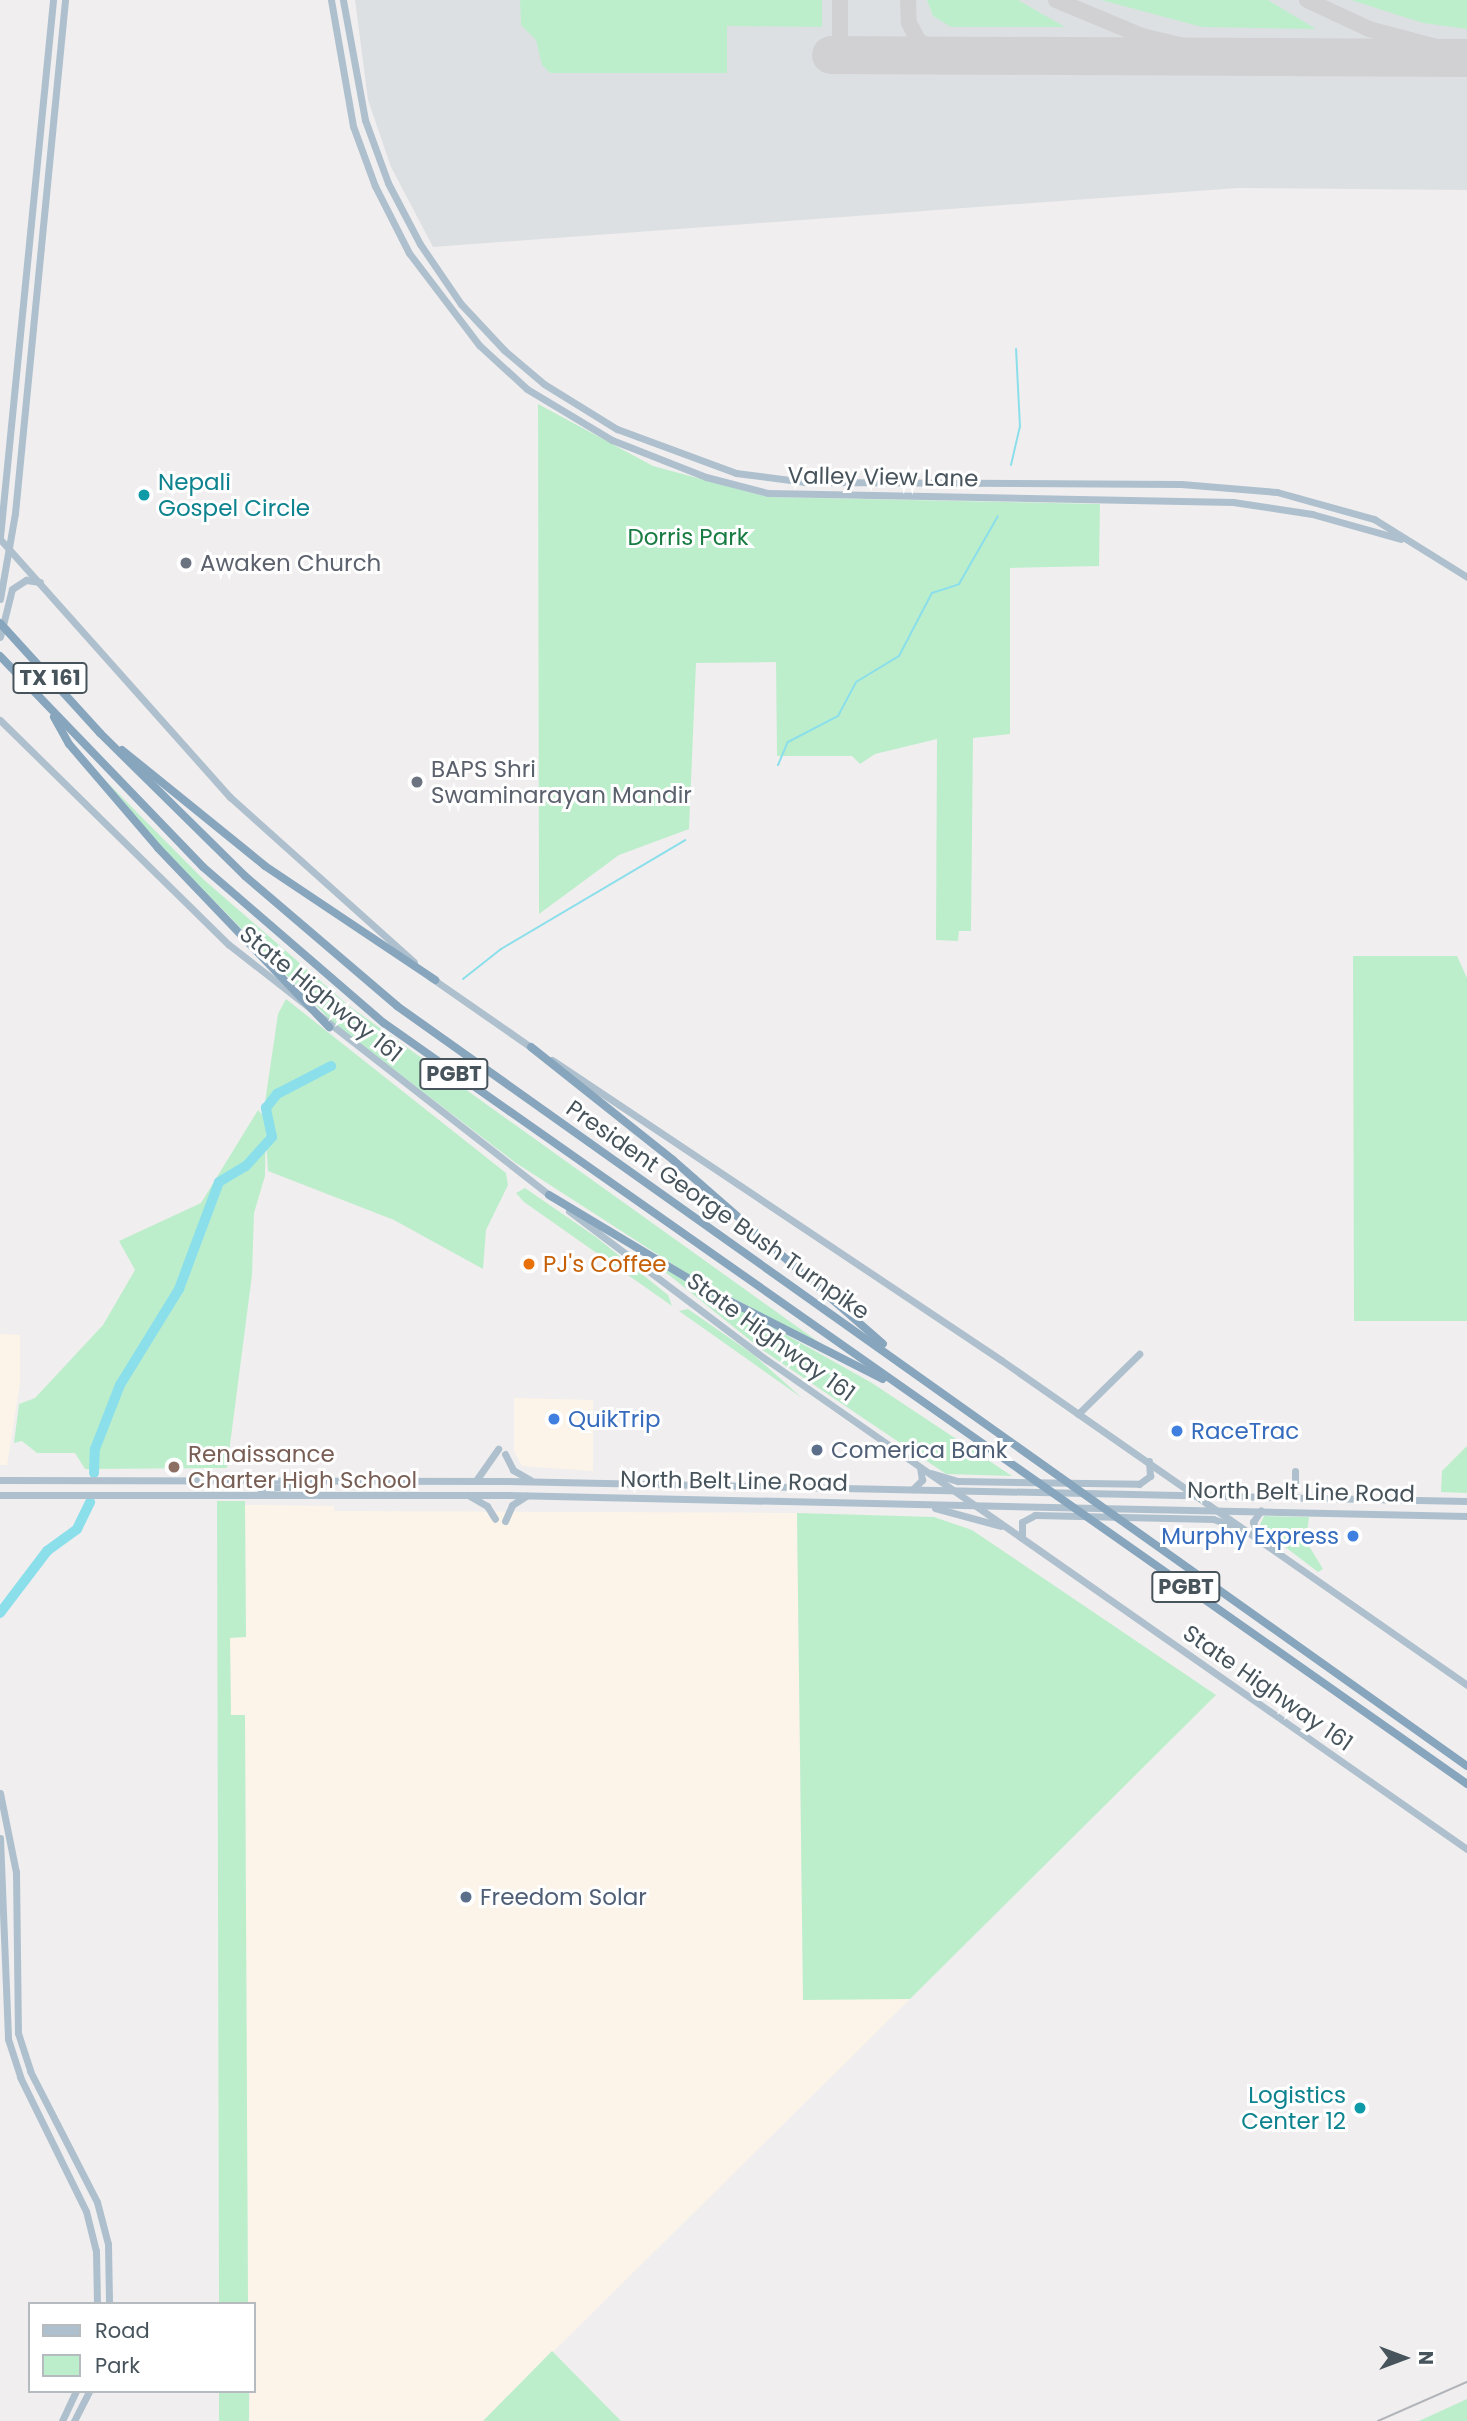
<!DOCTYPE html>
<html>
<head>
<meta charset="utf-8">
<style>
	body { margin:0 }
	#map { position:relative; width:1467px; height:2421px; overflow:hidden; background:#f1eeef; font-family:Poppins,sans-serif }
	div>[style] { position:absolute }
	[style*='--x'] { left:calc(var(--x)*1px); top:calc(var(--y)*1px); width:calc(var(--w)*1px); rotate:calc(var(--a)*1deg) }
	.commercial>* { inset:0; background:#fcf4e8 }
	.airport>* { inset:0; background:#dde0e3 }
	.green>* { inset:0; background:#bdeecc; transform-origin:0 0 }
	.stream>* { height:2px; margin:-1px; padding:0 1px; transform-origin:1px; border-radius:1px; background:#8bdfeb }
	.river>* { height:10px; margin:-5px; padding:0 5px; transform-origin:5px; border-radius:5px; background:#8bdfeb }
	.taxiway>* { height:16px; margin:-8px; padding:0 8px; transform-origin:8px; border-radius:8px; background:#d1d1d4 }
	.runway>* { height:38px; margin:-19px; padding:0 19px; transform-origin:19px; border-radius:19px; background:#d1d1d4 }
	.major>* { height:7px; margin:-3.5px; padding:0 3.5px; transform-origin:3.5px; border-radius:3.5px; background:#aec0cd }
	.highway>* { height:8px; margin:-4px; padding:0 4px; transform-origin:4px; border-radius:4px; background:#87a6bd }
	.tram>* { height:2px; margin:-1px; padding:0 1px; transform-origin:1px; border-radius:1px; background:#b1b4b9 }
	.dots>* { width:19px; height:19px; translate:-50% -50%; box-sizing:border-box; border:4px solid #fff; border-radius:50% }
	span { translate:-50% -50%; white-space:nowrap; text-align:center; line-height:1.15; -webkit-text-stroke:6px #fff; paint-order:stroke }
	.shield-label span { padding:2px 5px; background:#fff; border:2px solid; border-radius:5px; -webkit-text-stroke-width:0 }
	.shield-label { font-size:21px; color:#47545c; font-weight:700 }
	.street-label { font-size:23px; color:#47545c }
	.culture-label { font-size:23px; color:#0d838f }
	.left { translate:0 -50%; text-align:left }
	.right { translate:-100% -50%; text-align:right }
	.park-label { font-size:23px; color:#187c42 }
	.worship-label { font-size:23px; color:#5b616d }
	.food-label { font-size:23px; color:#c56008 }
	.shop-label { font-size:23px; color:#366cbe }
	.service-label { font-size:23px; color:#4e5e75 }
	.education-label { font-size:23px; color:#785e54 }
	.legend { position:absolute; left:28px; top:2302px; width:228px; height:91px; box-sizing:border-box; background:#fff; border:2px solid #b5bbbe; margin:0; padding:9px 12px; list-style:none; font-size:21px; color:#47545c }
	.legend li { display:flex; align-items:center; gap:14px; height:35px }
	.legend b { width:35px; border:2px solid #b5bbbe }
	.north { position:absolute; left:1369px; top:2323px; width:70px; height:70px; -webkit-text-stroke:5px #fff; paint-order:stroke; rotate:90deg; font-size:19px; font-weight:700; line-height:28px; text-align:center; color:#47545c }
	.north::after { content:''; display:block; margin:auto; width:24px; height:32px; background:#47545c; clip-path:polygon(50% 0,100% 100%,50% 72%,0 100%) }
</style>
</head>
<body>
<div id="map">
	<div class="commercial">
		<i style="clip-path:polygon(0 1334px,20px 1335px,20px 1383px,7px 1465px,0 1465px)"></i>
		<i style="clip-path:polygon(514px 1398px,593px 1400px,593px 1471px,522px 1466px,514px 1451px)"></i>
		<i style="clip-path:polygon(245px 1505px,334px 1506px,334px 1511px,797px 1513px,803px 1999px,910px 1999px,483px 2421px,249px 2421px,254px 2304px,248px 2304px,245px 1716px,231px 1715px,230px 1637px,246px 1637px)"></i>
	</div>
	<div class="airport">
		<i style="clip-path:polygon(355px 0,1467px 0,1467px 190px,1238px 188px,433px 247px,391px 167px,368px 100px)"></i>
	</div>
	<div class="green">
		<i style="clip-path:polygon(520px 0,822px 0,822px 27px,727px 26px,727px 73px,550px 73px,542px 65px,536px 40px,521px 25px)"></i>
		<i style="clip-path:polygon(927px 0,1018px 0,1065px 27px,951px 27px,933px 16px)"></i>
		<i style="clip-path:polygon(1101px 0,1268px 0,1316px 29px,1202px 27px)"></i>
		<i style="clip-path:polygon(1351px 0,1467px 0,1467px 29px,1423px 23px)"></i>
		<i style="clip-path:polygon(538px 404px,653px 466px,768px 497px,1100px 504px,1099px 566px,1010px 568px,1010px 734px,973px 738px,971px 931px,959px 931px,958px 941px,936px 940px,937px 739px,875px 754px,860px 764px,852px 756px,777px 756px,776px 662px,696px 663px,689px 829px,619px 855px,539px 914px)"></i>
		<i style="clip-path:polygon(104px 779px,203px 879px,349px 1006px,827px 1348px,688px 1274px,516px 1163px,333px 1023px,163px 848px)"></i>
		<i style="clip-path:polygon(1353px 956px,1457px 956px,1467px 978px,1467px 1321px,1354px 1321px)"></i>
		<i style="clip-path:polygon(286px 999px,506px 1173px,508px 1185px,486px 1230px,483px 1269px,394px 1220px,268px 1171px,264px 1109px,278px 1014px)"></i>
		<i style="clip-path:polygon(258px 1110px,266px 1119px,265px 1176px,254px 1213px,252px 1275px,227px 1468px,85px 1469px,75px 1453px,37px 1453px,22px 1441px,14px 1443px,19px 1404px,35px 1398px,103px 1325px,135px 1270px,119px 1241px,201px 1203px)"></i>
		<i style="clip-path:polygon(525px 1188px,596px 1237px,668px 1295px,672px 1306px,524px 1202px,516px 1193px)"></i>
		<i style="clip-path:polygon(644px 1255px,872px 1383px,1012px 1476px,946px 1474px,761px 1349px)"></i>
		<i style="clip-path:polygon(688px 1309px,754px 1355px,802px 1398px,679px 1311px)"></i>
		<i style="clip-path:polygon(1467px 1446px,1467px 1493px,1441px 1492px,1442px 1471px)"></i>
		<i style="clip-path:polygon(217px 1501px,245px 1501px,246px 1637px,230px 1638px,231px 1715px,245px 1715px,248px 2304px,219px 2304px)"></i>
		<i style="clip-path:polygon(797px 1513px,934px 1517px,972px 1530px,1216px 1695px,910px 1999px,803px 2000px)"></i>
		<i style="clip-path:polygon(1264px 1516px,1309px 1517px,1306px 1541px,1323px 1569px,1318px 1572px,1259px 1527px)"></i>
		<i style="clip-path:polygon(552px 2351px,621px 2421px,483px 2421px)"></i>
		<i style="left:219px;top:2391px;width:30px;height:30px"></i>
		<i style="clip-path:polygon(1467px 2399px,1467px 2421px,1419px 2421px)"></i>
	</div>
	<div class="stream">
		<i style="--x:1011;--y:465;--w:39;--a:-77"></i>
		<i style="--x:1020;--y:427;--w:78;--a:-92.9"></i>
		<i style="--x:778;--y:765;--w:25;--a:-67"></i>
		<i style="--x:788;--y:742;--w:56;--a:-27.5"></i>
		<i style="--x:838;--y:716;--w:38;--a:-62"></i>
		<i style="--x:856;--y:682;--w:50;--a:-31.2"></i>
		<i style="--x:899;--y:656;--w:71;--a:-62.4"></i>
		<i style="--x:932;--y:593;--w:28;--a:-18"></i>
		<i style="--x:959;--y:584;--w:78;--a:-60.2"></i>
		<i style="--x:463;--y:979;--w:48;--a:-38.3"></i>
		<i style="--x:501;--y:949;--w:214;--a:-30.6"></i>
	</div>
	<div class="river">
		<i style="--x:94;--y:1473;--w:24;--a:-88"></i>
		<i style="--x:95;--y:1449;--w:69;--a:-68.7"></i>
		<i style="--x:120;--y:1385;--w:113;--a:-58.4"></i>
		<i style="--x:179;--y:1289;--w:114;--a:-69.5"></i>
		<i style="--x:219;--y:1182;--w:31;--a:-31"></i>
		<i style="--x:246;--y:1166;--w:39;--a:-48"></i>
		<i style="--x:272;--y:1137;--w:30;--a:-102"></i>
		<i style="--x:266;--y:1108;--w:18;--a:-52"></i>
		<i style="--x:277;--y:1094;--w:61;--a:-27.4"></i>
		<i style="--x:0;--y:1613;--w:78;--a:-52.8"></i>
		<i style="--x:47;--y:1551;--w:37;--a:-36"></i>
		<i style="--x:77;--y:1529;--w:30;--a:-64"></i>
	</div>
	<div class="taxiway">
		<i style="--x:908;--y:0;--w:23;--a:88"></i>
		<i style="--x:909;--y:23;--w:21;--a:62"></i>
		<i style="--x:919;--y:42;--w:40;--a:21"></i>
		<i style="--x:1056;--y:0;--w:93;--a:22.7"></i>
		<i style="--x:1142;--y:36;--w:90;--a:13.4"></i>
		<i style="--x:1307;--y:0;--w:68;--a:25.1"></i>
		<i style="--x:1369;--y:29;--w:101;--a:14.9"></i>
		<i style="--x:840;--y:55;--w:55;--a:-90"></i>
	</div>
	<div class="runway">
		<i style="--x:831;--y:55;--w:636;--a:0.27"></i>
	</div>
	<div class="major">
		<i style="--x:331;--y:0;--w:128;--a:80.1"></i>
		<i style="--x:353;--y:126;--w:64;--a:69.9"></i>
		<i style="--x:375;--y:186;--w:75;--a:63.1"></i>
		<i style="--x:409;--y:253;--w:116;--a:52.7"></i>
		<i style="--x:479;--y:345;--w:65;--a:42.5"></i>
		<i style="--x:527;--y:389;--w:99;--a:31"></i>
		<i style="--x:612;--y:440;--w:101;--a:21.5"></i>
		<i style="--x:706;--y:477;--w:64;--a:14.5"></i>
		<i style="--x:768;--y:493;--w:465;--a:1.1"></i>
		<i style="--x:1233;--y:502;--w:80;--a:8.6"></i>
		<i style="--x:1312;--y:514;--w:92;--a:15.7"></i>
		<i style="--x:343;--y:0;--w:122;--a:79.6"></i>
		<i style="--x:365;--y:120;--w:67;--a:69.9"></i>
		<i style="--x:388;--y:183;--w:69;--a:62.3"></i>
		<i style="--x:420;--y:244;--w:73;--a:55.7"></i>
		<i style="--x:461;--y:304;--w:63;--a:46.9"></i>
		<i style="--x:504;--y:350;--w:52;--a:40.4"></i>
		<i style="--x:544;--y:384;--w:86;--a:31.7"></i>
		<i style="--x:617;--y:429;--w:127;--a:20.3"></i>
		<i style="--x:736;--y:473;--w:70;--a:7.4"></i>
		<i style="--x:805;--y:482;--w:376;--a:0.3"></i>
		<i style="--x:1181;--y:484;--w:96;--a:4.8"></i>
		<i style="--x:1277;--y:492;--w:101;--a:15.6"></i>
		<i style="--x:1374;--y:519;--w:110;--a:31.9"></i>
		<i style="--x:0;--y:537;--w:540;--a:-84.36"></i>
		<i style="--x:0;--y:539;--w:346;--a:48.3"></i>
		<i style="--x:230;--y:797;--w:247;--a:41.9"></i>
		<i style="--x:0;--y:599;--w:87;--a:-80.1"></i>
		<i style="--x:15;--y:513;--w:515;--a:-84.43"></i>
		<i style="--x:0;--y:637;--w:49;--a:-76"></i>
		<i style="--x:12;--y:589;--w:17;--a:-33"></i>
		<i style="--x:26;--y:580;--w:14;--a:8"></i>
		<i style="--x:0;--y:720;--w:320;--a:44.5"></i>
		<i style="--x:228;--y:944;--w:411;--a:38"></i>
		<i style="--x:430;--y:977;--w:128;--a:34.8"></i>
		<i style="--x:552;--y:1060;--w:540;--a:33.75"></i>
		<i style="--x:1001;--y:1360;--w:568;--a:34.89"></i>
		<i style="--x:569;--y:1211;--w:248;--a:37"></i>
		<i style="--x:767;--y:1360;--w:854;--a:34.94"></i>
		<i style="--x:1078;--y:1414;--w:86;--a:-44.5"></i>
		<i style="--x:505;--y:1454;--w:18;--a:63"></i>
		<i style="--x:513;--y:1470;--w:20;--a:30"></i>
		<i style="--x:931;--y:1473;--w:28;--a:17"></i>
		<i style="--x:958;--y:1481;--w:181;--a:0.9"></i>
		<i style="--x:1139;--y:1484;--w:14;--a:-36"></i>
		<i style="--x:1150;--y:1476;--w:15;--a:-94"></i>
		<i style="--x:477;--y:1479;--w:37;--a:-55"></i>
		<i style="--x:0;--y:1480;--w:505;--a:0.11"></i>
		<i style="--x:505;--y:1481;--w:962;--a:1.19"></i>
		<i style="--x:913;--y:1489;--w:13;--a:-45"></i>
		<i style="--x:922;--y:1480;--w:12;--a:-99"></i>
		<i style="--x:260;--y:1494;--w:6;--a:-72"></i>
		<i style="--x:262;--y:1488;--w:31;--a:-2"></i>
		<i style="--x:293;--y:1487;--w:12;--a:-35"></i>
		<i style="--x:0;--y:1495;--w:505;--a:0"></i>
		<i style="--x:505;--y:1495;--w:962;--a:1.25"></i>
		<i style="--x:468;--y:1495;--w:22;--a:30"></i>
		<i style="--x:487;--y:1506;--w:15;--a:58"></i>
		<i style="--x:1283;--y:1496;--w:17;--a:-45"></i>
		<i style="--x:1295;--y:1484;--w:13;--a:-90"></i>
		<i style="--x:935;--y:1508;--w:68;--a:15.3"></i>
		<i style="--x:505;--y:1521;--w:17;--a:-66"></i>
		<i style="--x:512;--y:1505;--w:17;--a:-33"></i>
		<i style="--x:1022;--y:1537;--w:15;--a:-90"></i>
		<i style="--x:1022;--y:1522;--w:15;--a:-28"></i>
		<i style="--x:1035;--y:1515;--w:178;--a:1.3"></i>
		<i style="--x:1213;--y:1519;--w:28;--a:19"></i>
		<i style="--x:1258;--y:1539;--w:18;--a:-106"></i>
		<i style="--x:1253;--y:1522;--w:14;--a:-56"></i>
		<i style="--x:0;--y:1793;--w:81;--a:78.6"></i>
		<i style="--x:16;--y:1872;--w:161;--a:89.3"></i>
		<i style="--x:18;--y:2033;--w:40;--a:72"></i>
		<i style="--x:30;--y:2071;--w:147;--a:62.9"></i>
		<i style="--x:97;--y:2202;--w:43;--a:75.3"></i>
		<i style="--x:108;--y:2244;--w:60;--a:89"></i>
		<i style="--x:0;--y:1838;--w:201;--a:87.7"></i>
		<i style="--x:8;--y:2039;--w:40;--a:72"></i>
		<i style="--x:20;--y:2077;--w:149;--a:63.8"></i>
		<i style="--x:86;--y:2211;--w:41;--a:76"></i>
		<i style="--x:96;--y:2251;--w:53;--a:88.9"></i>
		<i style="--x:62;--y:2421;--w:33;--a:-65"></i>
		<i style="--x:74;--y:2421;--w:34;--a:-63"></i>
	</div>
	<div class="highway">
		<i style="--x:0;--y:623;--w:149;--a:47.7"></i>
		<i style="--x:100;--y:733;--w:204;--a:44.6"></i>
		<i style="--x:245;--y:876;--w:200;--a:40.5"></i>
		<i style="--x:397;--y:1006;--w:1312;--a:35.39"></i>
		<i style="--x:0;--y:656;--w:293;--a:46.1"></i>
		<i style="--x:203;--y:867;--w:239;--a:40.8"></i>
		<i style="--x:384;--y:1023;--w:1324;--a:35.09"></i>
		<i style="--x:54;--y:717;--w:31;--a:61"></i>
		<i style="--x:69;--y:744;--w:137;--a:49.4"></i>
		<i style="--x:158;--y:848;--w:248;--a:46.3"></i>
		<i style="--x:122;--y:750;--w:184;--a:39"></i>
		<i style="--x:265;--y:866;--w:205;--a:33.8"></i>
		<i style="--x:531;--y:1047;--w:181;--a:38.5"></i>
		<i style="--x:673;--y:1160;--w:279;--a:41.2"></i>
		<i style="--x:549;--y:1195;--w:185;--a:30.9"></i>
		<i style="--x:708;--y:1290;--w:196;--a:27"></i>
	</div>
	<div class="tram">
		<i style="--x:1378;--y:2421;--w:97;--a:-23.7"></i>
	</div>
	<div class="dots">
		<i style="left:144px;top:495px;background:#0f9aa8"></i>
		<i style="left:186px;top:563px;background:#6b7280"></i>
		<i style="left:417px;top:782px;background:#6b7280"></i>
		<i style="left:529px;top:1264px;background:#e8710a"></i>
		<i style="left:554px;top:1419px;background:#3f7fe0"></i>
		<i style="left:1177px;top:1431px;background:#3f7fe0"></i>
		<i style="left:817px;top:1450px;background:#5c6f8a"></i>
		<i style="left:174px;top:1467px;background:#8d6e63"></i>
		<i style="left:1353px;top:1536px;background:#3f7fe0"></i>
		<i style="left:466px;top:1897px;background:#5c6f8a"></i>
		<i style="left:1360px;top:2108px;background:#0f9aa8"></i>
	</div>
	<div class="shield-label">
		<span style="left:50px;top:678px">TX 161</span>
		<span style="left:454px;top:1074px">PGBT</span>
		<span style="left:1186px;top:1587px">PGBT</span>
	</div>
	<div class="street-label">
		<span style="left:883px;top:477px;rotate:1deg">Valley View Lane</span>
		<span style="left:321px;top:994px;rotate:39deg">State Highway 161</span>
		<span style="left:718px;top:1210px;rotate:35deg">President George Bush Turnpike</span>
		<span style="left:771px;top:1337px;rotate:36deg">State Highway 161</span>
		<span style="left:734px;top:1481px;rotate:1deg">North Belt Line Road</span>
		<span style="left:1301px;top:1492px;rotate:1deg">North Belt Line Road</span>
		<span style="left:1268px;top:1688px;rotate:35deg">State Highway 161</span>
	</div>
	<div class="culture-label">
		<span class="left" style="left:158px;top:495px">Nepali<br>Gospel Circle</span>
		<span class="right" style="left:1346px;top:2108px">Logistics<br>Center 12</span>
	</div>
	<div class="park-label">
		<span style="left:688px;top:537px">Dorris Park</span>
	</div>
	<div class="worship-label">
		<span class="left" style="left:200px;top:563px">Awaken Church</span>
		<span class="left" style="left:431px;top:782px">BAPS Shri<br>Swaminarayan Mandir</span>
	</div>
	<div class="food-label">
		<span class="left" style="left:543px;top:1264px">PJ's Coffee</span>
	</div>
	<div class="shop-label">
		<span class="left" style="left:568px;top:1419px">QuikTrip</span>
		<span class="left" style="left:1191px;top:1431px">RaceTrac</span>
		<span class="right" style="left:1339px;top:1536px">Murphy Express</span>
	</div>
	<div class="service-label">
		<span class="left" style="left:831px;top:1450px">Comerica Bank</span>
		<span class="left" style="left:480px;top:1897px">Freedom Solar</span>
	</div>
	<div class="education-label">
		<span class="left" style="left:188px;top:1467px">Renaissance<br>Charter High School</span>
	</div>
	<ul class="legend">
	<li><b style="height:9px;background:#aec0cd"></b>Road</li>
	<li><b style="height:19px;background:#bdeecc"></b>Park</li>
	</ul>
	<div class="north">N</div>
</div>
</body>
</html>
